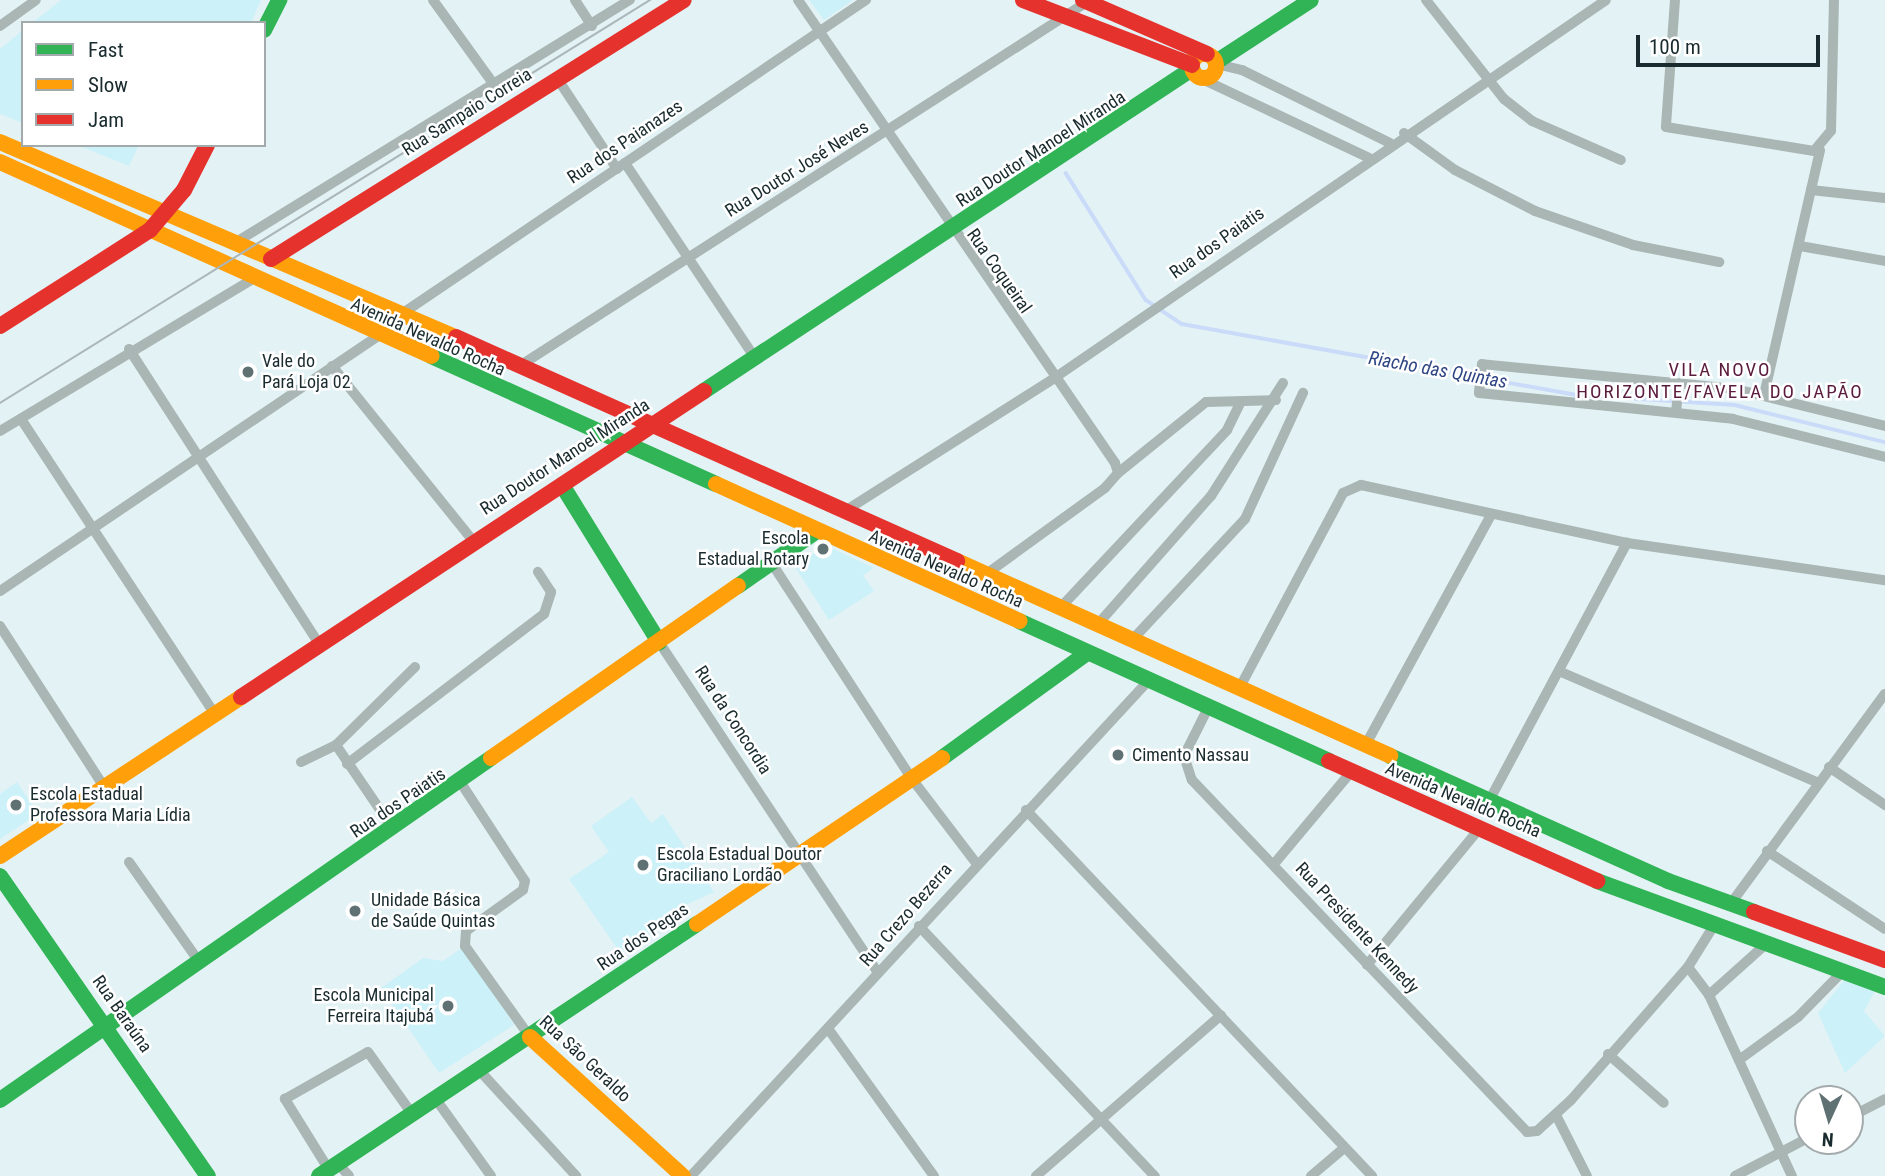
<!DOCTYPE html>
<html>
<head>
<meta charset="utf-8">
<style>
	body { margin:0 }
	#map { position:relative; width:1885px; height:1176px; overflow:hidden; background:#e3f2f5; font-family:"Roboto Condensed",sans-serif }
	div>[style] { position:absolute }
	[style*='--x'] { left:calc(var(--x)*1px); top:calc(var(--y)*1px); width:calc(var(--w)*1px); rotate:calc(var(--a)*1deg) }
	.built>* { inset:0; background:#ccf1f9 }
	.stream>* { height:3.5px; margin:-1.75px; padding:0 1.75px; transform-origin:1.75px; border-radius:1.75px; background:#cadbf9 }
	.street>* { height:10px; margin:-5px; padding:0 5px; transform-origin:5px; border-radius:5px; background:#a9b6b4 }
	.fast>* { height:16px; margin:-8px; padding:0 8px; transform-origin:8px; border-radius:8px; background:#30b455 }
	.slow>* { height:16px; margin:-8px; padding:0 8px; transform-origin:8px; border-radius:8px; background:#ff9f0a }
	.slow>.ring { margin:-8px; padding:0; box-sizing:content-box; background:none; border:16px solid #ff9f0a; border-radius:50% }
	.jam>* { height:16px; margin:-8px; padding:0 8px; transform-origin:8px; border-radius:8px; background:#e5322d }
	.tram>* { height:2px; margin:-1px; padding:0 1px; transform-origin:1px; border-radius:1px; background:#abb6b9 }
	.dots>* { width:19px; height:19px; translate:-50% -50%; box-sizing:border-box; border:4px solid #fff; border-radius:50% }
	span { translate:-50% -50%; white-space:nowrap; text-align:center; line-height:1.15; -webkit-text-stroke:5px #fff; paint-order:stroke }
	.street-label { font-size:18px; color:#192b2e }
	.poi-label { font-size:18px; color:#192b2e }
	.left { translate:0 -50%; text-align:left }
	.right { translate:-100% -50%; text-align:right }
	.water-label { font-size:19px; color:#2f4684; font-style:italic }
	.neighbourhood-label { font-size:19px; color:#5a1b3d; letter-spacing:2px }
	.legend { position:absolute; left:21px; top:21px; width:245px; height:126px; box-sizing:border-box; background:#fff; border:2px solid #a3aaab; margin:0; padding:9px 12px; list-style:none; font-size:21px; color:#192b2e }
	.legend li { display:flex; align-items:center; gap:14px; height:35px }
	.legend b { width:35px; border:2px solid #a3aaab }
	.north { position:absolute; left:1794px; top:1085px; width:70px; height:70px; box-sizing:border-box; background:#fff; border:2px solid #a3aaab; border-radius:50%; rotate:184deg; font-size:19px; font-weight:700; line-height:28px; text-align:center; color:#192b2e }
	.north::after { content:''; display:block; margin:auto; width:24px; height:32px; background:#607174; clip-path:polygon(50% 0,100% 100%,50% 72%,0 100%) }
	.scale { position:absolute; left:1636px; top:35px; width:184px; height:32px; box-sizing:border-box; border:4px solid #192b2e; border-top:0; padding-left:9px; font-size:21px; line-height:24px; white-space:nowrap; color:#192b2e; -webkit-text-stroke:5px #fff; paint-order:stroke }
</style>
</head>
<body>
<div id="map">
	<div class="built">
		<i style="clip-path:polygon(61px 0,261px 0,251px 23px,32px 23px)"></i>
		<i style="clip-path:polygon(809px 0,853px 0,824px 20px)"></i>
		<i style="clip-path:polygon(23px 30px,23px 123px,0 114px,0 49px)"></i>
		<i style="clip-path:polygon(77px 145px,139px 145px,129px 166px)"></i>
		<i style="clip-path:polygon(825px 545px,874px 568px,863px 575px,874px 591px,829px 620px,795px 567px)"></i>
		<i style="clip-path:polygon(17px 782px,38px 814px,0 839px,0 794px)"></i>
		<i style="clip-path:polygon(632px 797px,651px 823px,663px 814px,714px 892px,681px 907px,681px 913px,621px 954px,569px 879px,609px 852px,591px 826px)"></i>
		<i style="clip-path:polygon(463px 947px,514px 1025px,439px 1073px,381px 988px,423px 958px,443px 961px)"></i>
		<i style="clip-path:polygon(1846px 978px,1875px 991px,1864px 1011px,1885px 1036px,1845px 1073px,1818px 1013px)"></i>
	</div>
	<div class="stream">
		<i style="--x:1066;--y:173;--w:150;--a:57.8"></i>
		<i style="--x:1146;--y:300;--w:43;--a:33.7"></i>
		<i style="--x:1182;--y:324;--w:402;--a:10.2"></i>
		<i style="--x:1578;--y:395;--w:157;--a:3.6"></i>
		<i style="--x:1735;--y:405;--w:154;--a:13.9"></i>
	</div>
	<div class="street">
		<i style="--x:433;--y:0;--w:106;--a:54.2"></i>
		<i style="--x:575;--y:0;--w:31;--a:57"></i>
		<i style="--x:798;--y:0;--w:561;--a:55.6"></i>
		<i style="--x:1115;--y:463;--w:10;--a:73"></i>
		<i style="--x:1118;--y:473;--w:20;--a:131"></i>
		<i style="--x:1105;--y:488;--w:147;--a:144.1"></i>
		<i style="--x:1426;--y:0;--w:126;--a:51.8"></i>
		<i style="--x:1504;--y:99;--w:36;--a:38"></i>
		<i style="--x:1532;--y:121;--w:97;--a:23.7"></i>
		<i style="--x:1675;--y:0;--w:127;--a:94.1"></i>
		<i style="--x:1666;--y:127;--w:150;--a:9.2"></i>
		<i style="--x:1814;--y:151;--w:26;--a:-50"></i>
		<i style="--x:1831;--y:131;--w:131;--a:-88.7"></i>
		<i style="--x:0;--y:26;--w:44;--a:-35.8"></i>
		<i style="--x:1216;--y:64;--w:27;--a:13"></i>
		<i style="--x:1242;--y:70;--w:165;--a:26.3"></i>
		<i style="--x:557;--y:78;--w:109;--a:56.6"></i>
		<i style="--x:1202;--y:79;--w:185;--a:25.3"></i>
		<i style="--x:1404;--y:133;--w:63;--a:36"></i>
		<i style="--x:1455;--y:170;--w:90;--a:27.1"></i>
		<i style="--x:1535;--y:211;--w:104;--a:19.1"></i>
		<i style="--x:1633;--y:245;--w:88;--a:11.2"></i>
		<i style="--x:625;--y:163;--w:231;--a:56.3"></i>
		<i style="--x:1811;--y:190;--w:74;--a:6.2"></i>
		<i style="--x:233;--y:244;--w:466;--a:-31.6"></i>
		<i style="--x:1800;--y:246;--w:86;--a:10"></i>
		<i style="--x:403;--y:313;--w:559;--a:-34.06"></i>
		<i style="--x:129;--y:349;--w:349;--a:57.2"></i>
		<i style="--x:521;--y:365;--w:676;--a:-32.68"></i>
		<i style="--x:332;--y:366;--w:225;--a:51.1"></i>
		<i style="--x:1764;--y:395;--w:251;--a:-77.1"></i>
		<i style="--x:1676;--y:412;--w:29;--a:-84"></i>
		<i style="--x:21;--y:419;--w:352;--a:56.7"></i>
		<i style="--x:1885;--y:426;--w:154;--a:-166.1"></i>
		<i style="--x:1736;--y:389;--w:255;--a:-174.4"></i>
		<i style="--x:1482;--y:364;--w:29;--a:96"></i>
		<i style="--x:1479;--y:393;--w:255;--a:5.8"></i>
		<i style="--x:1733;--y:419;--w:157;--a:14"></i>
		<i style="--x:0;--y:431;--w:295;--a:-31"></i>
		<i style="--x:1118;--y:473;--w:113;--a:-38.9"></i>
		<i style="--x:1206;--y:402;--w:70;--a:-1.6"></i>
		<i style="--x:845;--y:511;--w:246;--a:-32.4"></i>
		<i style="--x:1053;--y:379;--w:670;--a:-34.42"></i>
		<i style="--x:771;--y:562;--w:259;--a:57"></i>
		<i style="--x:912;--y:779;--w:106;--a:52.7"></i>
		<i style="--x:0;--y:591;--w:456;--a:-34"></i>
		<i style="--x:1061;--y:607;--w:243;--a:-46.8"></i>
		<i style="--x:1227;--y:430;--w:32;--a:-64"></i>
		<i style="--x:1098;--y:624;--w:171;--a:-48.6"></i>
		<i style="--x:1211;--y:496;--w:134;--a:-57.5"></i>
		<i style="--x:0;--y:626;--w:192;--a:57.1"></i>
		<i style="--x:1133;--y:639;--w:164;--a:-47"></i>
		<i style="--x:1245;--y:519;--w:139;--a:-65.3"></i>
		<i style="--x:659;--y:642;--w:397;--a:56.5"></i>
		<i style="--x:1561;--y:672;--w:279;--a:23.3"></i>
		<i style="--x:1240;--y:687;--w:220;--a:-62"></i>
		<i style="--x:1343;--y:493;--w:20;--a:-24"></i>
		<i style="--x:1361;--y:485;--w:272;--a:12.3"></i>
		<i style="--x:1627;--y:543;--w:261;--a:8.2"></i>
		<i style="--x:1208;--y:708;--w:54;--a:116.6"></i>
		<i style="--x:1184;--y:756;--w:25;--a:72"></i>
		<i style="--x:1192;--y:780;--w:486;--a:46.4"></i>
		<i style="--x:1527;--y:1132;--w:10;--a:-6"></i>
		<i style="--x:1537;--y:1131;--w:46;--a:-42.4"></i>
		<i style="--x:1571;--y:1100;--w:177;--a:-48.7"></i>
		<i style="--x:1688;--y:967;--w:47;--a:-58"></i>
		<i style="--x:336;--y:745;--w:102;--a:55.8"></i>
		<i style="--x:1365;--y:746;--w:263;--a:-61.4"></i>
		<i style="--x:301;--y:762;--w:39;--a:-26"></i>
		<i style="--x:336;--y:745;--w:111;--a:-44.6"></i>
		<i style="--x:347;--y:764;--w:248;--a:-37.3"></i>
		<i style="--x:544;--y:614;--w:23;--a:-72"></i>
		<i style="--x:551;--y:592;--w:24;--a:-123"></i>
		<i style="--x:1829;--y:767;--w:68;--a:34.2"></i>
		<i style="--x:461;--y:783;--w:117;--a:56.9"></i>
		<i style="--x:525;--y:881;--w:9;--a:103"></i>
		<i style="--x:523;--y:890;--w:70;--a:144.3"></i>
		<i style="--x:466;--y:931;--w:15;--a:94"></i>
		<i style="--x:465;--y:946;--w:112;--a:54.5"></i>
		<i style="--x:1489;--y:801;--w:293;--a:-61.9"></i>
		<i style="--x:1026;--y:810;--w:504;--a:46.61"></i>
		<i style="--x:1767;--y:851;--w:141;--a:33.5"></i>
		<i style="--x:129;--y:862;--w:123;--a:54.9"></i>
		<i style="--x:1274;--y:864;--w:120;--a:-50.1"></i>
		<i style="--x:1729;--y:906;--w:263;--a:-53.7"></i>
		<i style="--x:919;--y:926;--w:344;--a:46.7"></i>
		<i style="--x:1367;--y:965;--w:176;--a:-50.5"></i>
		<i style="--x:1688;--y:967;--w:35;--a:53"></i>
		<i style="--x:1709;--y:995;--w:199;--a:65.4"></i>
		<i style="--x:1709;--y:995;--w:78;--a:-41.9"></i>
		<i style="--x:829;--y:1030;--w:180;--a:54.3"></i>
		<i style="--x:1608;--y:1054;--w:74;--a:41.2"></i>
		<i style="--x:1739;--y:1060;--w:73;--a:-36.1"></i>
		<i style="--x:1798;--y:1017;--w:64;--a:-45.6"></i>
		<i style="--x:479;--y:1070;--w:144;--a:47.5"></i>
		<i style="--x:435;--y:1098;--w:96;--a:54.3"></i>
		<i style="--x:1556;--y:1115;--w:68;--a:63.1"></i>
		<i style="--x:1850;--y:1117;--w:39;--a:-27"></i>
		<i style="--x:338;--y:1164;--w:16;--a:47"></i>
		<i style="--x:329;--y:1170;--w:84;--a:-121.8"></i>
		<i style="--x:285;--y:1099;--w:95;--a:-29.5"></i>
		<i style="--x:368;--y:1052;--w:76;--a:54.6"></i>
		<i style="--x:691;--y:1176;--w:675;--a:-47.28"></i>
		<i style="--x:1036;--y:1176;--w:245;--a:-41"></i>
		<i style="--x:1311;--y:1176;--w:42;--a:-40.2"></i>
		<i style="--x:1735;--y:1176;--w:82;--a:-27.5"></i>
	</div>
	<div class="fast">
		<i style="--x:264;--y:30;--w:34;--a:-63"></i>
		<i style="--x:1216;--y:62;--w:113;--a:-33.1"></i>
		<i style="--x:431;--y:356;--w:312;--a:24.2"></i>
		<i style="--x:704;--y:391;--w:585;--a:-33.42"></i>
		<i style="--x:562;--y:485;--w:185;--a:58.3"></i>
		<i style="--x:738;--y:586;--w:93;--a:-34.9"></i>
		<i style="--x:1019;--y:621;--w:340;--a:24.3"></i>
		<i style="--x:1390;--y:756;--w:305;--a:24.2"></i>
		<i style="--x:1668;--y:881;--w:91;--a:19.8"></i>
		<i style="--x:942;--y:758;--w:179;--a:-35.9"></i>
		<i style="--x:0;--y:876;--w:365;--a:55.3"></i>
		<i style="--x:1597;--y:881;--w:307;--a:20.2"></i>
		<i style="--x:0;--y:1100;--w:598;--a:-34.86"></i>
		<i style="--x:319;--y:1176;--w:454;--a:-33.7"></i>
	</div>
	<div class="slow">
		<i class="ring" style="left:1192px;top:54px;width:8px;height:8px"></i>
		<i style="--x:0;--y:142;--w:496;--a:23.2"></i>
		<i style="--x:0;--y:162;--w:473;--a:24.2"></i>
		<i style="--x:716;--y:484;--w:333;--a:24.3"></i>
		<i style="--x:957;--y:561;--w:475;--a:24.2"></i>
		<i style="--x:491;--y:758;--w:301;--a:-34.9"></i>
		<i style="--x:0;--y:856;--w:289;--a:-33.4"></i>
		<i style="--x:697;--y:924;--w:296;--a:-34.1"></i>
		<i style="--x:530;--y:1037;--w:207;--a:42.3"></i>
	</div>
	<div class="jam">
		<i style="--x:1023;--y:0;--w:181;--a:21"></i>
		<i style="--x:1083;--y:0;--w:135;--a:23.5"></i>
		<i style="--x:271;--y:259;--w:487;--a:-32.1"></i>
		<i style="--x:0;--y:326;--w:178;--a:-32.6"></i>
		<i style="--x:150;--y:230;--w:52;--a:-49.6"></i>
		<i style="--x:184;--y:190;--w:51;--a:-62.9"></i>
		<i style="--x:456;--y:337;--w:549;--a:24.09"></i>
		<i style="--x:241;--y:697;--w:555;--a:-33.46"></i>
		<i style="--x:1329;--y:761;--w:294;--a:24.1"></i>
		<i style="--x:1754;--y:912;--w:140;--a:20.1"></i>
	</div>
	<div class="tram">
		<i style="--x:0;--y:403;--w:765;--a:-31.8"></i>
	</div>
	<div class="dots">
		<i style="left:248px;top:372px;background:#607174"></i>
		<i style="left:823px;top:549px;background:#607174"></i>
		<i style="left:1118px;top:755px;background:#607174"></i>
		<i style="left:16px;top:805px;background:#607174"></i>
		<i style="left:643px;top:865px;background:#607174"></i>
		<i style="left:355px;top:911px;background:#607174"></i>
		<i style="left:448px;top:1006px;background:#607174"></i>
	</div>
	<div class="street-label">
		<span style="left:467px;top:112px;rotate:-32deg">Rua Sampaio Correia</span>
		<span style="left:625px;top:142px;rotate:-34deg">Rua dos Paianazes</span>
		<span style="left:1041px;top:149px;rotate:-33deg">Rua Doutor Manoel Miranda</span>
		<span style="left:797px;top:169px;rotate:-32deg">Rua Doutor José Neves</span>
		<span style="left:1217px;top:243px;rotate:-35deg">Rua dos Paiatis</span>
		<span style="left:999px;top:271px;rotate:55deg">Rua Coqueiral</span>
		<span style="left:428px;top:337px;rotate:24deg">Avenida Nevaldo Rocha</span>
		<span style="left:565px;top:457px;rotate:-33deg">Rua Doutor Manoel Miranda</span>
		<span style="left:946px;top:569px;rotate:24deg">Avenida Nevaldo Rocha</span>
		<span style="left:733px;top:720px;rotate:57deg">Rua da Concordia</span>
		<span style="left:1463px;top:800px;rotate:23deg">Avenida Nevaldo Rocha</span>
		<span style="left:398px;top:803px;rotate:-34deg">Rua dos Paiatis</span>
		<span style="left:906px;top:915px;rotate:-49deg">Rua Crezo Bezerra</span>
		<span style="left:1357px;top:928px;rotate:47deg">Rua Presidente Kennedy</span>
		<span style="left:643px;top:937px;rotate:-34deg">Rua dos Pegas</span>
		<span style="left:122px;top:1014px;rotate:55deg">Rua Baraúna</span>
		<span style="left:585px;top:1059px;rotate:43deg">Rua São Geraldo</span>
	</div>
	<div class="poi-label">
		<span class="left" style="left:262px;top:372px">Vale do<br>Pará Loja 02</span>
		<span class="right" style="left:809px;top:549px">Escola<br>Estadual Rotary</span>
		<span class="left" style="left:1132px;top:755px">Cimento Nassau</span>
		<span class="left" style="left:30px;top:805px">Escola Estadual<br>Professora Maria Lídia</span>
		<span class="left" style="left:657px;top:865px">Escola Estadual Doutor<br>Graciliano Lordão</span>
		<span class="left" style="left:371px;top:911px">Unidade Básica<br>de Saúde Quintas</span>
		<span class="right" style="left:434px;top:1006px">Escola Municipal<br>Ferreira Itajubá</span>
	</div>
	<div class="water-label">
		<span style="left:1438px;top:370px;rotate:10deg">Riacho das Quintas</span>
	</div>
	<div class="neighbourhood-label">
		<span style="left:1720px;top:381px">VILA NOVO<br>HORIZONTE/FAVELA DO JAPÃO</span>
	</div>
	<ul class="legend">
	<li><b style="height:9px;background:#30b455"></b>Fast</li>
	<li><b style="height:9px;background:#ff9f0a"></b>Slow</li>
	<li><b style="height:9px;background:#e5322d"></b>Jam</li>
	</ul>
	<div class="north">N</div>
	<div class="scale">100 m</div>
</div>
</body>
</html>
